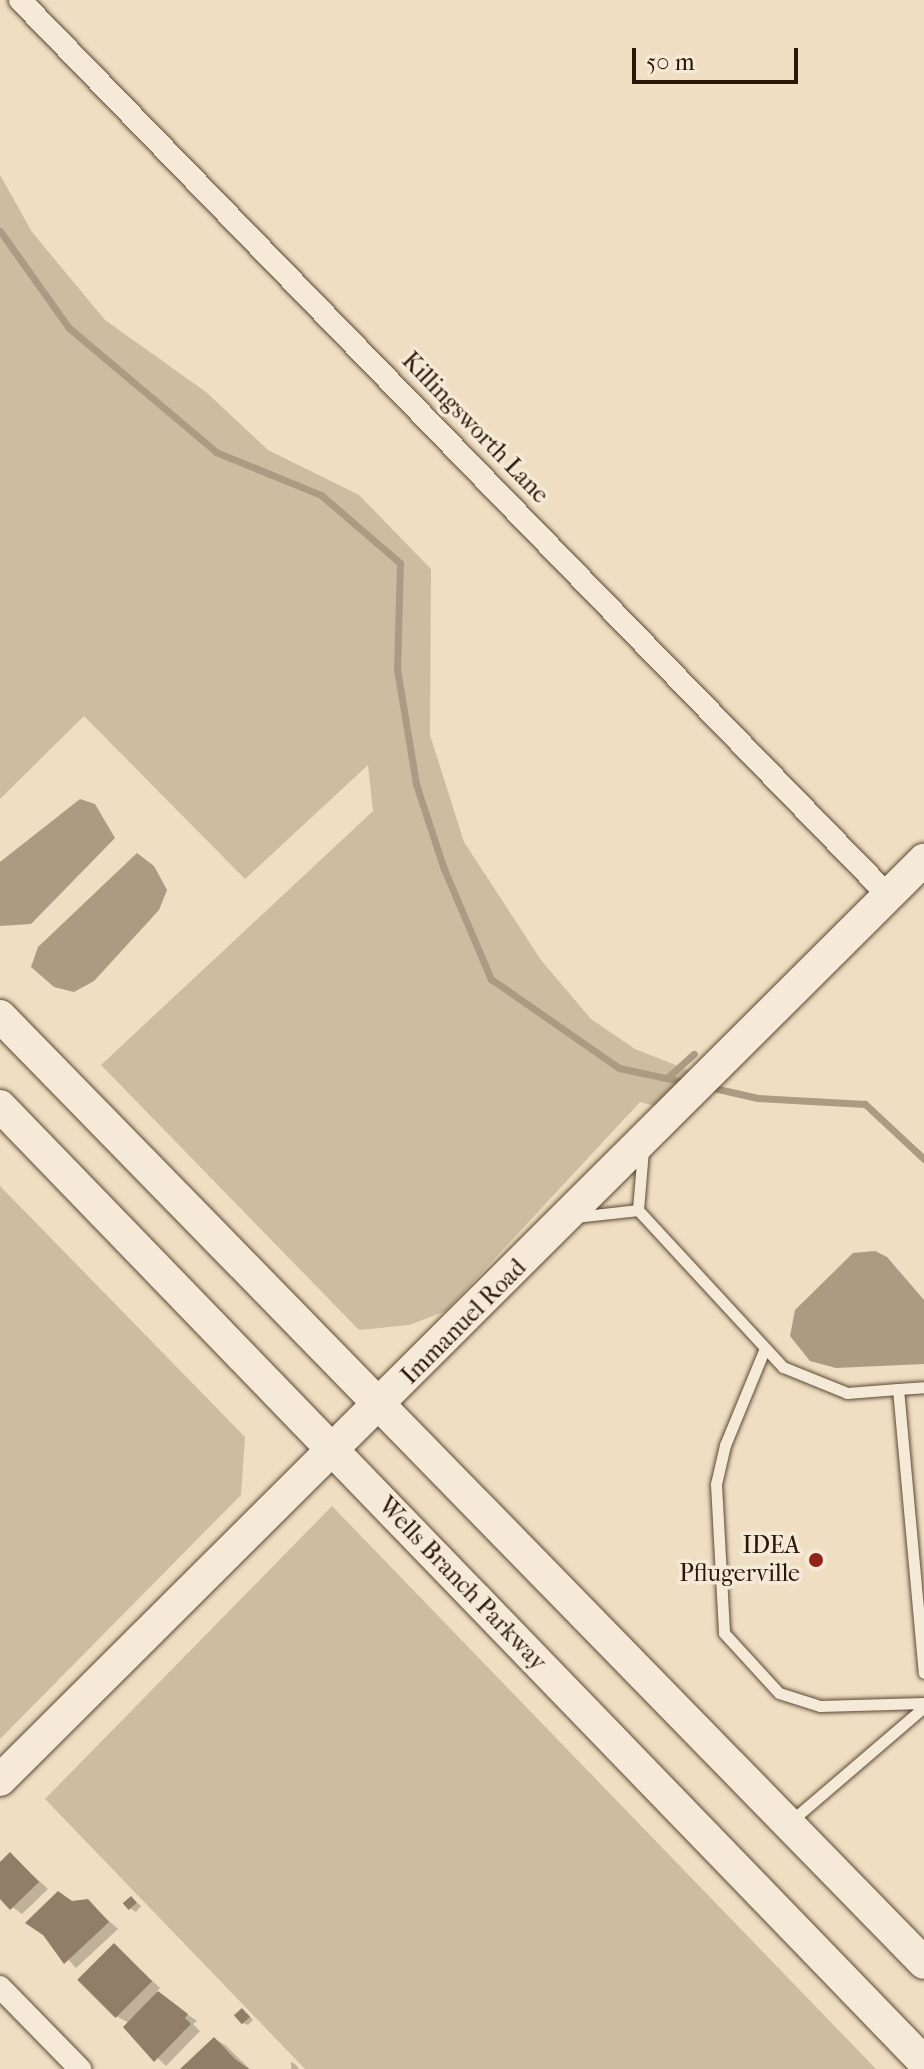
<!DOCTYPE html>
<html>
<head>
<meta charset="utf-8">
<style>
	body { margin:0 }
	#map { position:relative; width:924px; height:2069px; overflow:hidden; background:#efdec1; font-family:"IM FELL French Canon",serif }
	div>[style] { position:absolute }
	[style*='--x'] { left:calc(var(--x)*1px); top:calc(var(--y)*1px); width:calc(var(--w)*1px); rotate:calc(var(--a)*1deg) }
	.green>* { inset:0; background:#cebca1 }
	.water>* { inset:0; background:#ac9a82 }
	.shadow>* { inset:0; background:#0003 }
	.stream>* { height:7px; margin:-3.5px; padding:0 3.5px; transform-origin:3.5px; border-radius:3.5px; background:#ac9a82 }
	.building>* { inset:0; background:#917e68; transform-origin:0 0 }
	.roads { filter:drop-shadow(0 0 2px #5c4936) drop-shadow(0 0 2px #5c4936) }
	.lane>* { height:11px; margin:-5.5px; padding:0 5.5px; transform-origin:5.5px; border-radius:5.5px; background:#f5ead7 }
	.street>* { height:22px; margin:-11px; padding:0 11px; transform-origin:11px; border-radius:11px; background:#f5ead7 }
	.secondary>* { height:32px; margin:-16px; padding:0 16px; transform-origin:16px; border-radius:16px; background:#f5ead7 }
	.dots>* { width:22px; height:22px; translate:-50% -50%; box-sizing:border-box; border:4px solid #f5ead7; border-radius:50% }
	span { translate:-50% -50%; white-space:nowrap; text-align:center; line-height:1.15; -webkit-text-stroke:7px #f5ead7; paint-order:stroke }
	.street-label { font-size:24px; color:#2b1707 }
	.poi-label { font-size:24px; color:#2b1707 }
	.right { translate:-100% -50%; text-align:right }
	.scale { position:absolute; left:632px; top:48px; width:166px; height:36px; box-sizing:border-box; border:4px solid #2b1707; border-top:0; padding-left:10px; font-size:24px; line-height:28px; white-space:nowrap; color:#2b1707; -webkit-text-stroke:6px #f5ead7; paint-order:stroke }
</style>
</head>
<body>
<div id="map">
	<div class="green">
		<i style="clip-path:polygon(0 175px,32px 232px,105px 320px,206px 392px,268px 450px,359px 495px,431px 569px,430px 735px,464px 842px,541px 960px,591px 1019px,635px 1049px,691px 1071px,659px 1107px,640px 1102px,446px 1311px,409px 1325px,359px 1330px,101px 1065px,373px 811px,368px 765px,245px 879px,84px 716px,0 799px)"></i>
		<i style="clip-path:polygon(0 1186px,245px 1437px,241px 1495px,0 1739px)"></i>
		<i style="clip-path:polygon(332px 1506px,876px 2069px,305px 2069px,45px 1799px)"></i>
	</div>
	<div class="water">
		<i style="clip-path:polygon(80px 799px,95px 804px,115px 838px,31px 924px,0 926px,0 862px)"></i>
		<i style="clip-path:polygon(137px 853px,154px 866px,167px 890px,159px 910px,94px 981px,74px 992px,54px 987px,31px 967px,38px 947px)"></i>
		<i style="clip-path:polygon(875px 1251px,887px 1257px,924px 1300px,924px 1364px,836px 1368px,810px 1361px,790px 1336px,795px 1310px,853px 1253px)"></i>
	</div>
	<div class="shadow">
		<i style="clip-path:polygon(11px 1855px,48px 1889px,22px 1914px,0 1898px,0 1865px)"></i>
		<i style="clip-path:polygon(131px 1898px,141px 1906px,136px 1912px,131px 1909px)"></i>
		<i style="clip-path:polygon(87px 1901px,118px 1929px,76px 1968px,45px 1933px,73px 1902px)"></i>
		<i style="clip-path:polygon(115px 1946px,160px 1988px,156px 1992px,197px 2021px,193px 2024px,200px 2031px,166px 2066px,126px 2027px,129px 2023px,116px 2016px)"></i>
		<i style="clip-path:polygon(247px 2013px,253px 2020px,248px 2025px,243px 2023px)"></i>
		<i style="clip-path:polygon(215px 2039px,225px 2045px,250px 2069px,183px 2069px)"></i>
		<i style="clip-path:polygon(291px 2062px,295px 2064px,299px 2069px,291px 2069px)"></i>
	</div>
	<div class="stream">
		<i style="--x:0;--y:231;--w:119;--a:54.6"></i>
		<i style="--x:69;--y:328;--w:192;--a:40.1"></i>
		<i style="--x:216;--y:452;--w:113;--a:22.3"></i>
		<i style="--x:321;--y:495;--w:104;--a:40.7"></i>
		<i style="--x:400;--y:563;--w:106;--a:91.6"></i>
		<i style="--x:397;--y:669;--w:117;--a:80.6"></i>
		<i style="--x:416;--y:784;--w:89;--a:71.8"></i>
		<i style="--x:444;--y:869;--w:120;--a:66.9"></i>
		<i style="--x:491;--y:979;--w:156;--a:34.8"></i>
		<i style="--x:619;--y:1068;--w:72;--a:12.1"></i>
		<i style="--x:667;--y:1078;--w:36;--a:-42"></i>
		<i style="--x:709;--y:1087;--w:50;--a:12.7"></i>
		<i style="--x:758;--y:1098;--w:107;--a:3.2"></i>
		<i style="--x:865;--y:1104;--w:81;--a:43"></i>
	</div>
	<div class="building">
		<i style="clip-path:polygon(10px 1852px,39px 1882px,10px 1910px,0 1899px,0 1862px)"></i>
		<i style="clip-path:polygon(58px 1891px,72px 1901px,88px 1899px,109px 1922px,64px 1964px,43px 1935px,25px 1923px)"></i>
		<i style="left:131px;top:1896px;width:9px;height:11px;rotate:49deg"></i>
		<i style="left:114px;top:1943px;width:54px;height:52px;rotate:45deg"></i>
		<i style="clip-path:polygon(158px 1991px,188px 2014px,185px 2018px,191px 2024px,154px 2062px,123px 2027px)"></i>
		<i style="left:242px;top:2008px;width:12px;height:11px;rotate:48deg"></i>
		<i style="clip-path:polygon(214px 2037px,235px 2059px,249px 2069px,180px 2069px)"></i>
	</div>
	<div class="roads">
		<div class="lane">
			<i style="--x:643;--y:1150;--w:60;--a:94.8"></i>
			<i style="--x:638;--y:1210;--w:214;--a:47.3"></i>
			<i style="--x:783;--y:1367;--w:69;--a:22.1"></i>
			<i style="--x:847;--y:1393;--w:51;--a:-4.5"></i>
			<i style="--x:898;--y:1389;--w:285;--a:84.8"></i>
			<i style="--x:575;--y:1217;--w:63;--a:-6.3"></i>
			<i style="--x:765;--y:1348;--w:105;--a:112.4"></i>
			<i style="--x:725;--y:1445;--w:40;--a:103"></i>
			<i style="--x:716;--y:1484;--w:149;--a:86.9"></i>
			<i style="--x:724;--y:1633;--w:81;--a:47.5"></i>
			<i style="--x:779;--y:1693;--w:43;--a:17.6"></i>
			<i style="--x:820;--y:1706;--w:104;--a:-1.7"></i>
			<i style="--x:898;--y:1389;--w:26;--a:-4"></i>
			<i style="--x:791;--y:1821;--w:175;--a:-40.6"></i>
		</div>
		<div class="street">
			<i style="--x:20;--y:0;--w:1247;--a:45.88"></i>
			<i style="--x:0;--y:1987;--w:115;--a:45.7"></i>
		</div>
		<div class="secondary">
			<i style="--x:0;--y:1016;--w:1323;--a:45.7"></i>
			<i style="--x:0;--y:1106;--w:1330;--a:45.98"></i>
			<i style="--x:0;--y:1780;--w:1304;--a:-44.88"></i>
		</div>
	</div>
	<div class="dots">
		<i style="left:816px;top:1560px;background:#8f2418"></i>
	</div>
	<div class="street-label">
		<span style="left:475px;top:428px;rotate:46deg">Killingsworth Lane</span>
		<span style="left:464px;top:1322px;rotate:-45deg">Immanuel Road</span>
		<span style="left:462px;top:1584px;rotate:46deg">Wells Branch Parkway</span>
	</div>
	<div class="poi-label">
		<span class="right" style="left:800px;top:1560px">IDEA<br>Pflugerville</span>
	</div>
	<div class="scale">50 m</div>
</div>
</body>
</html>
